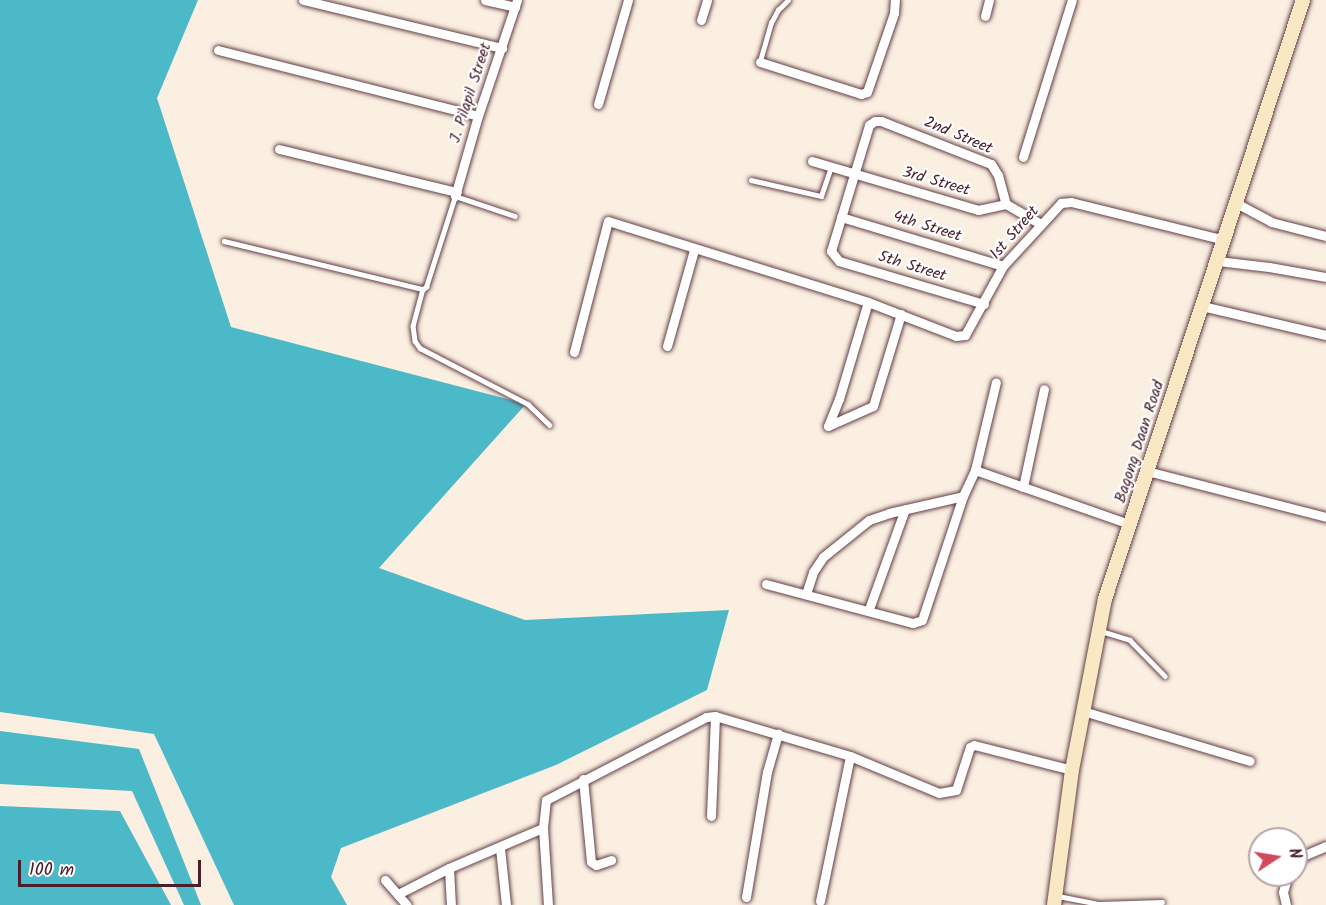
<!DOCTYPE html>
<html>
<head>
<meta charset="utf-8">
<style>
	body { margin:0 }
	#map { position:relative; width:1326px; height:905px; overflow:hidden; background:#faefe1; font-family:Kalam,sans-serif }
	div>[style] { position:absolute }
	[style*='--x'] { left:calc(var(--x)*1px); top:calc(var(--y)*1px); width:calc(var(--w)*1px); rotate:calc(var(--a)*1deg) }
	.water>* { inset:0; background:#4cb9c8 }
	.roads { filter:drop-shadow(0 0 2px #643e46) drop-shadow(0 0 2px #643e46) }
	.lane>* { height:4.5px; margin:-2.25px; padding:0 2.25px; transform-origin:2.25px; border-radius:2.25px; background:#fff }
	.street>* { height:9px; margin:-4.5px; padding:0 4.5px; transform-origin:4.5px; border-radius:4.5px; background:#fff }
	.secondary>* { height:14px; margin:-7px; padding:0 7px; transform-origin:7px; border-radius:7px; background:#f8e8c3 }
	span { translate:-50% -50%; white-space:nowrap; text-align:center; line-height:1.15; -webkit-text-stroke:4.5px #fff; paint-order:stroke }
	.street-label { font-size:16px; color:#4a1f2b }
	.north { position:absolute; left:1248px; top:827px; width:60px; height:60px; box-sizing:border-box; background:#fff; border:2px solid #b7a5aa; border-radius:50%; rotate:78deg; font-size:16px; font-weight:700; line-height:24px; text-align:center; color:#4a1f2b }
	.north::after { content:''; display:block; margin:auto; width:21px; height:27px; background:#d1495b; clip-path:polygon(50% 0,100% 100%,50% 72%,0 100%) }
	.scale { position:absolute; left:18px; top:860px; width:183px; height:27px; box-sizing:border-box; border:3px solid #4a1f2b; border-top:0; padding-left:8px; font-size:18px; line-height:21px; white-space:nowrap; color:#4a1f2b; -webkit-text-stroke:4px #fff; paint-order:stroke }
</style>
</head>
<body>
<div id="map">
	<div class="water">
		<i style="clip-path:polygon(0 0,198px 0,157px 98px,231px 327px,526px 404px,379px 568px,525px 620px,729px 610px,707px 690px,556px 765px,341px 848px,331px 877px,347px 905px,234px 905px,154px 734px,0 712px)"></i>
		<i style="clip-path:polygon(0 731px,139px 749px,201px 905px,184px 905px,132px 791px,0 784px)"></i>
		<i style="clip-path:polygon(0 806px,120px 811px,171px 905px,0 905px)"></i>
	</div>
	<div class="roads">
		<div class="lane">
			<i style="--x:760;--y:61;--w:40;--a:-74"></i>
			<i style="--x:771;--y:23;--w:15;--a:-62"></i>
			<i style="--x:778;--y:10;--w:14;--a:-45"></i>
			<i style="--x:751;--y:180;--w:72;--a:12.9"></i>
			<i style="--x:821;--y:196;--w:31;--a:-71"></i>
			<i style="--x:224;--y:241;--w:205;--a:13.6"></i>
			<i style="--x:423;--y:289;--w:4;--a:-34"></i>
			<i style="--x:426;--y:287;--w:96;--a:-72.3"></i>
			<i style="--x:455;--y:196;--w:63;--a:18.4"></i>
			<i style="--x:423;--y:289;--w:38;--a:105"></i>
			<i style="--x:413;--y:326;--w:15;--a:82"></i>
			<i style="--x:415;--y:341;--w:9;--a:54"></i>
			<i style="--x:420;--y:348;--w:122;--a:27.4"></i>
			<i style="--x:528;--y:404;--w:30;--a:44"></i>
			<i style="--x:1101;--y:631;--w:30;--a:17"></i>
			<i style="--x:1130;--y:640;--w:50;--a:45.8"></i>
			<i style="--x:1058;--y:896;--w:42;--a:11"></i>
			<i style="--x:1099;--y:904;--w:63;--a:-1.8"></i>
		</div>
		<div class="street">
			<i style="--x:303;--y:0;--w:205;--a:13.6"></i>
			<i style="--x:485;--y:0;--w:31;--a:13"></i>
			<i style="--x:985;--y:16;--w:16;--a:-76"></i>
			<i style="--x:701;--y:20;--w:21;--a:-73"></i>
			<i style="--x:218;--y:50;--w:268;--a:14.2"></i>
			<i style="--x:760;--y:62;--w:106;--a:17.6"></i>
			<i style="--x:861;--y:94;--w:6;--a:-18"></i>
			<i style="--x:867;--y:92;--w:83;--a:-71.1"></i>
			<i style="--x:894;--y:13;--w:13;--a:-86"></i>
			<i style="--x:598;--y:104;--w:108;--a:-73.9"></i>
			<i style="--x:279;--y:149;--w:183;--a:13.6"></i>
			<i style="--x:1023;--y:157;--w:164;--a:-72.7"></i>
			<i style="--x:812;--y:161;--w:173;--a:16.4"></i>
			<i style="--x:978;--y:210;--w:29;--a:-12"></i>
			<i style="--x:1006;--y:204;--w:39;--a:30"></i>
			<i style="--x:455;--y:196;--w:83;--a:-74"></i>
			<i style="--x:478;--y:116;--w:122;--a:-71.4"></i>
			<i style="--x:1236;--y:203;--w:40;--a:28"></i>
			<i style="--x:1271;--y:222;--w:57;--a:14.3"></i>
			<i style="--x:841;--y:217;--w:169;--a:16.8"></i>
			<i style="--x:1218;--y:261;--w:51;--a:6.7"></i>
			<i style="--x:1269;--y:267;--w:58;--a:10"></i>
			<i style="--x:984;--y:304;--w:151;--a:-163.5"></i>
			<i style="--x:839;--y:261;--w:13;--a:-129"></i>
			<i style="--x:831;--y:251;--w:132;--a:-73.2"></i>
			<i style="--x:869;--y:125;--w:7;--a:-34"></i>
			<i style="--x:875;--y:121;--w:6;--a:0"></i>
			<i style="--x:881;--y:121;--w:118;--a:21.4"></i>
			<i style="--x:991;--y:164;--w:13;--a:58"></i>
			<i style="--x:998;--y:175;--w:30;--a:75"></i>
			<i style="--x:1202;--y:306;--w:127;--a:13.2"></i>
			<i style="--x:667;--y:346;--w:100;--a:-74.3"></i>
			<i style="--x:574;--y:352;--w:135;--a:-75.5"></i>
			<i style="--x:608;--y:221;--w:272;--a:17.3"></i>
			<i style="--x:868;--y:302;--w:94;--a:21.1"></i>
			<i style="--x:956;--y:336;--w:9;--a:-6"></i>
			<i style="--x:965;--y:335;--w:79;--a:-61.2"></i>
			<i style="--x:1003;--y:266;--w:86;--a:-47.4"></i>
			<i style="--x:1061;--y:203;--w:10;--a:-6"></i>
			<i style="--x:1071;--y:202;--w:158;--a:13.9"></i>
			<i style="--x:828;--y:426;--w:49;--a:-24"></i>
			<i style="--x:873;--y:406;--w:96;--a:-73.1"></i>
			<i style="--x:828;--y:426;--w:29;--a:-68"></i>
			<i style="--x:839;--y:399;--w:101;--a:-73.4"></i>
			<i style="--x:975;--y:470;--w:163;--a:19.3"></i>
			<i style="--x:1147;--y:471;--w:185;--a:14.4"></i>
			<i style="--x:1023;--y:487;--w:100;--a:-77.9"></i>
			<i style="--x:766;--y:584;--w:152;--a:14.9"></i>
			<i style="--x:913;--y:623;--w:9;--a:-18"></i>
			<i style="--x:922;--y:620;--w:131;--a:-71.7"></i>
			<i style="--x:963;--y:496;--w:29;--a:-65"></i>
			<i style="--x:975;--y:470;--w:90;--a:-76.6"></i>
			<i style="--x:806;--y:594;--w:23;--a:-72"></i>
			<i style="--x:813;--y:572;--w:18;--a:-56"></i>
			<i style="--x:823;--y:557;--w:59;--a:-38.8"></i>
			<i style="--x:869;--y:520;--w:21;--a:-19"></i>
			<i style="--x:889;--y:513;--w:76;--a:-12.9"></i>
			<i style="--x:869;--y:609;--w:106;--a:-70.2"></i>
			<i style="--x:1083;--y:711;--w:174;--a:16.7"></i>
			<i style="--x:583;--y:779;--w:83;--a:84.5"></i>
			<i style="--x:591;--y:862;--w:6;--a:31"></i>
			<i style="--x:596;--y:865;--w:16;--a:-18"></i>
			<i style="--x:711;--y:816;--w:100;--a:-87.7"></i>
			<i style="--x:500;--y:848;--w:57;--a:84"></i>
			<i style="--x:1296;--y:863;--w:12;--a:-42"></i>
			<i style="--x:1305;--y:855;--w:23;--a:-23"></i>
			<i style="--x:449;--y:868;--w:37;--a:87"></i>
			<i style="--x:385;--y:880;--w:33;--a:49"></i>
			<i style="--x:398;--y:894;--w:57;--a:-27"></i>
			<i style="--x:449;--y:868;--w:102;--a:-23.1"></i>
			<i style="--x:746;--y:897;--w:127;--a:-80.5"></i>
			<i style="--x:767;--y:772;--w:40;--a:-74"></i>
			<i style="--x:820;--y:901;--w:148;--a:-78.3"></i>
			<i style="--x:548;--y:905;--w:77;--a:-93.7"></i>
			<i style="--x:543;--y:828;--w:28;--a:-84"></i>
			<i style="--x:546;--y:800;--w:180;--a:-27.4"></i>
			<i style="--x:706;--y:717;--w:9;--a:-6"></i>
			<i style="--x:715;--y:716;--w:141;--a:16.5"></i>
			<i style="--x:850;--y:756;--w:96;--a:22.6"></i>
			<i style="--x:939;--y:793;--w:17;--a:-10"></i>
			<i style="--x:956;--y:790;--w:45;--a:-72"></i>
			<i style="--x:970;--y:747;--w:4;--a:-27"></i>
			<i style="--x:974;--y:745;--w:101;--a:14.3"></i>
			<i style="--x:1286;--y:905;--w:13;--a:-103"></i>
			<i style="--x:1283;--y:892;--w:18;--a:-74"></i>
		</div>
		<div class="secondary">
			<i style="--x:1054;--y:905;--w:136;--a:-82.4"></i>
			<i style="--x:1072;--y:770;--w:174;--a:-79.1"></i>
			<i style="--x:1105;--y:599;--w:631;--a:-71.71"></i>
		</div>
	</div>
	<div class="street-label">
		<span style="left:471px;top:93px;rotate:-72deg">J. Pilapil Street</span>
		<span style="left:958px;top:136px;rotate:23deg">2nd Street</span>
		<span style="left:936px;top:182px;rotate:16deg">3rd Street</span>
		<span style="left:927px;top:227px;rotate:17deg">4th Street</span>
		<span style="left:1015px;top:233px;rotate:-49deg">1st Street</span>
		<span style="left:912px;top:267px;rotate:17deg">5th Street</span>
		<span style="left:1140px;top:442px;rotate:-72deg">Bagong Daan Road</span>
	</div>
	<div class="north">N</div>
	<div class="scale">100 m</div>
</div>
</body>
</html>
